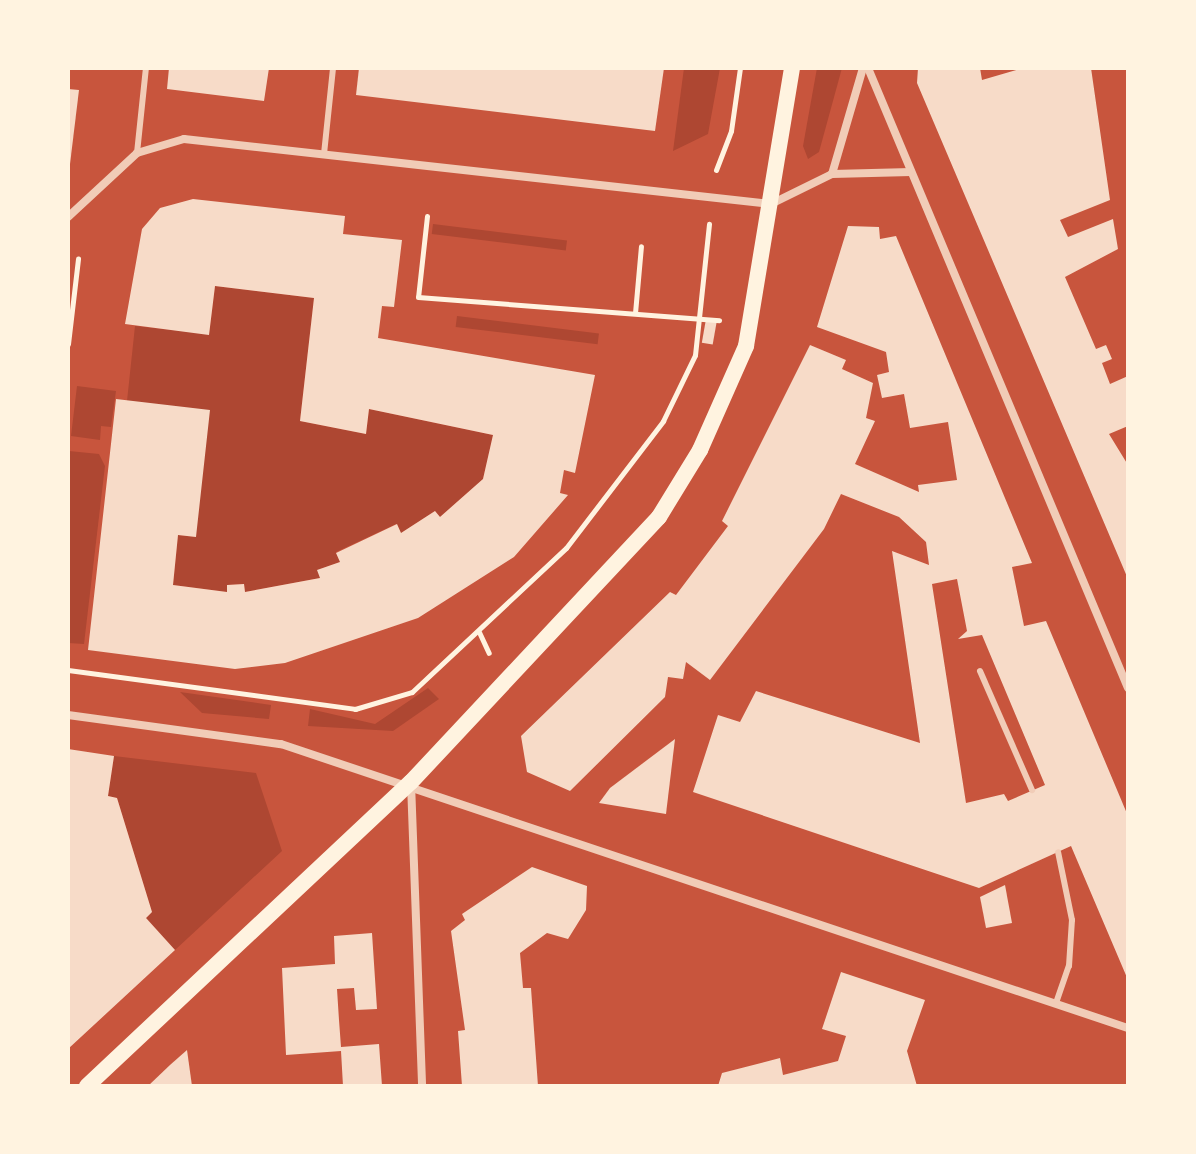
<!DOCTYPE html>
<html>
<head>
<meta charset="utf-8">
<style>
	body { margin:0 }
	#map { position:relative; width:1196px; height:1154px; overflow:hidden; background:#c8553d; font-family:Figtree,sans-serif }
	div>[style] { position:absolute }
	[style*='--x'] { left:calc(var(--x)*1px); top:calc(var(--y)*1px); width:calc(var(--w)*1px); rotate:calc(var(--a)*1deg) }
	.green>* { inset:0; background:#ae4732; transform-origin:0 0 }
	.building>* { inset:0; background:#f7dbc8; transform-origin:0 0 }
	.path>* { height:5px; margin:-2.5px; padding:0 2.5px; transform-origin:2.5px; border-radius:2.5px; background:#fff3e0 }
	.service>* { height:6px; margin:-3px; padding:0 3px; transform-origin:3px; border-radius:3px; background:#f1ccb7 }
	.minor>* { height:8px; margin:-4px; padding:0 4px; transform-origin:4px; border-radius:4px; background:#f1ccb7 }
	.secondary>* { height:16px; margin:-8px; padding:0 8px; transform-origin:8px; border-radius:8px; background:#fff3e0 }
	span { translate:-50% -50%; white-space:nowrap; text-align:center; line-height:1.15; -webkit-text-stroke:7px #fff3e0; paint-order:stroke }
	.frame { position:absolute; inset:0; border:70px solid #fff3e0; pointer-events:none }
</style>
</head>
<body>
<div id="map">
	<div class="green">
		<i style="clip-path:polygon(684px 68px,720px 68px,708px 134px,673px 151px)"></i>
		<i style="clip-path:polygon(817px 68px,842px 68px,819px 152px,808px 159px,803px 146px)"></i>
		<i style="left:433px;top:224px;width:135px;height:10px;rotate:7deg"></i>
		<i style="clip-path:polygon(215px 286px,314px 298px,300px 421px,366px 434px,369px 409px,493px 435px,483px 479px,440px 517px,435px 511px,401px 533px,396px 524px,336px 552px,340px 562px,318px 570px,320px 578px,245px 592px,244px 584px,228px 585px,227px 592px,173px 585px,178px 535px,196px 537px,127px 401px,135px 326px,209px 334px)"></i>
		<i style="left:457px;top:316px;width:143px;height:11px;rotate:7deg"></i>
		<i style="clip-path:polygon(77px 386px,116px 391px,111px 427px,101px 426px,100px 440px,71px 436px)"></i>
		<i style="clip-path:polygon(69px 451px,99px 454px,105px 466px,84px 644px,68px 643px)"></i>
		<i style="clip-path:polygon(428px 688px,439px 699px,393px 731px,308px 726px,310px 709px,375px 724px)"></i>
		<i style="clip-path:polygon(180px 692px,271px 705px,269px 719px,202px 713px)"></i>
		<i style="clip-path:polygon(114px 756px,256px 773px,282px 851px,175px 950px,146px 918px,152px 912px,117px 798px,108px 796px)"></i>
	</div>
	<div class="building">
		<i style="clip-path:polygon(169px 68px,269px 68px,264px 101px,167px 89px)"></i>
		<i style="clip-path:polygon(359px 68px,664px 68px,655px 131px,356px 95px)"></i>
		<i style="clip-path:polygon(918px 68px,980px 68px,982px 80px,1023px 68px,1091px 68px,1110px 200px,1060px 220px,1068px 237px,1113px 219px,1118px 249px,1065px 277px,1096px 349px,1106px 345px,1112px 359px,1102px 363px,1110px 384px,1128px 376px,1128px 426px,1109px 434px,1128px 465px,1128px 579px,917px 83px)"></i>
		<i style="clip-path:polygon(68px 89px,79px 90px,70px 164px,68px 164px)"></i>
		<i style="clip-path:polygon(193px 199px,345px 216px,343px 234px,402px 240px,394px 307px,382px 306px,378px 338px,595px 375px,575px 473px,564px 470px,560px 493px,568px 495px,514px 557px,418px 618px,285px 663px,235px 669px,88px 650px,116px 399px,210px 410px,196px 537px,178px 535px,173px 585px,227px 592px,227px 585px,244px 584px,245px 592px,320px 578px,317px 570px,340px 562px,336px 553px,397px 524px,401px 533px,435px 511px,440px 517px,483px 479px,493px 435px,369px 409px,366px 434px,300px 421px,314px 298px,215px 286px,209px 335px,125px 324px,142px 229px,160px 208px)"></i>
		<i style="clip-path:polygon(evenodd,848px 226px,879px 227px,880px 239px,896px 236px,1032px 563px,1012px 567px,1024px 626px,1046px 621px,1128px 816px,1128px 980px,1071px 846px,979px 888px,693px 792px,718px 715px,740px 722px,756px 691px,920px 743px,892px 551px,929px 565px,926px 542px,899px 517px,841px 494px,824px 529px,710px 680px,686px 662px,683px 679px,668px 677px,665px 697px,570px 791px,527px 772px,521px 736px,670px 592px,676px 595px,728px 526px,722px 521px,810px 345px,846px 360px,842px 369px,873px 383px,866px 418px,875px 421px,855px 464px,919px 492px,918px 485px,957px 480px,948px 422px,910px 428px,904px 394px,882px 398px,877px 375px,889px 372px,886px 352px,817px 327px,848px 226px,957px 579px,967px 631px,958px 639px,982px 635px,1045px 785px,1008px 801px,1004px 794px,966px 803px,932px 584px,957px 579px)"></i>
		<i style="left:706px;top:319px;width:11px;height:24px;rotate:10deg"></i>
		<i style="clip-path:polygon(675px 739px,666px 814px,599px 803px,610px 788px)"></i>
		<i style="clip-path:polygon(68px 749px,114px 756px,108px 796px,117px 798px,152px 912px,146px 918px,175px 950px,68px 1049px)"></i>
		<i style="clip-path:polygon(532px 867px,587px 886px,586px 910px,568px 939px,547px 933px,520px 953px,523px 988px,531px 988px,538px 1086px,462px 1086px,458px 1031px,465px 1030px,451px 931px,465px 920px,462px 914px)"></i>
		<i style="clip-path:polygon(1005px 885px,1012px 923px,986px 928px,980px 897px)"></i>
		<i style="clip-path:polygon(372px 933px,377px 1009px,356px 1010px,354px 988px,337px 989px,339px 1020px,341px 1047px,379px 1044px,382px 1086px,343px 1086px,341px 1051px,286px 1055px,282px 968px,335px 964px,334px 936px)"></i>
		<i style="clip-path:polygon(841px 972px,925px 1000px,907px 1051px,917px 1086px,718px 1086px,722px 1073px,780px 1058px,783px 1075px,838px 1061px,846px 1036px,822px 1029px)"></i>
		<i style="clip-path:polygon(187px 1050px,192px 1086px,148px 1086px,170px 1065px)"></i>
	</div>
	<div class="path">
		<i style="--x:716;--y:170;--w:42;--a:-69"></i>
		<i style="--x:731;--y:131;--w:64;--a:-81.9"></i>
		<i style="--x:427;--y:216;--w:81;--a:96.3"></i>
		<i style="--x:418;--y:297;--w:302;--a:4.4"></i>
		<i style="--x:635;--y:313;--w:67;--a:-84.9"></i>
		<i style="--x:68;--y:344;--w:86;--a:-83.3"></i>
		<i style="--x:479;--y:632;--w:23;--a:65"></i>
		<i style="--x:68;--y:670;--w:290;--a:7.7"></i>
		<i style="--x:355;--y:709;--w:59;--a:-16.6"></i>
		<i style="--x:412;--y:692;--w:211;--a:-43.1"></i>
		<i style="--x:566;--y:548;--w:160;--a:-52.6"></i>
		<i style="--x:663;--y:421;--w:73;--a:-64.1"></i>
		<i style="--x:695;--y:355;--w:132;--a:-83.9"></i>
	</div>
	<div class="service">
		<i style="--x:137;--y:153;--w:85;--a:-84"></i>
		<i style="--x:324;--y:154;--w:86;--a:-84"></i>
		<i style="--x:980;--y:671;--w:130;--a:66.4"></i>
		<i style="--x:1056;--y:1003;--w:39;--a:-71"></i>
		<i style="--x:1069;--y:966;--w:46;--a:-86.3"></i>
		<i style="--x:1072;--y:920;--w:69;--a:-101.6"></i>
	</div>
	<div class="minor">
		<i style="--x:868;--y:68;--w:672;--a:67.25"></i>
		<i style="--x:832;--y:174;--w:110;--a:-73.7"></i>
		<i style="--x:68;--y:217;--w:94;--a:-42.8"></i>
		<i style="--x:137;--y:153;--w:49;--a:-16.6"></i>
		<i style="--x:184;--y:139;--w:591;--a:6.32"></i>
		<i style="--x:771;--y:204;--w:68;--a:-26.2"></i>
		<i style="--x:832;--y:174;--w:79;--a:-1.5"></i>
		<i style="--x:68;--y:715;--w:215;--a:7.8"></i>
		<i style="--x:281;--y:744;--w:893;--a:18.54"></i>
		<i style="--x:411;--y:783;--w:303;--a:87.9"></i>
	</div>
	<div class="secondary">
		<i style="--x:87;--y:1086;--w:444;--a:-43.2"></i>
		<i style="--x:411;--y:782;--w:363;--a:-46.9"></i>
		<i style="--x:659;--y:517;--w:79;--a:-58.5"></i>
		<i style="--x:700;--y:450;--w:114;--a:-66.1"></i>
		<i style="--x:746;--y:346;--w:282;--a:-80.6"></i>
	</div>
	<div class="frame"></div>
</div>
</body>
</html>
